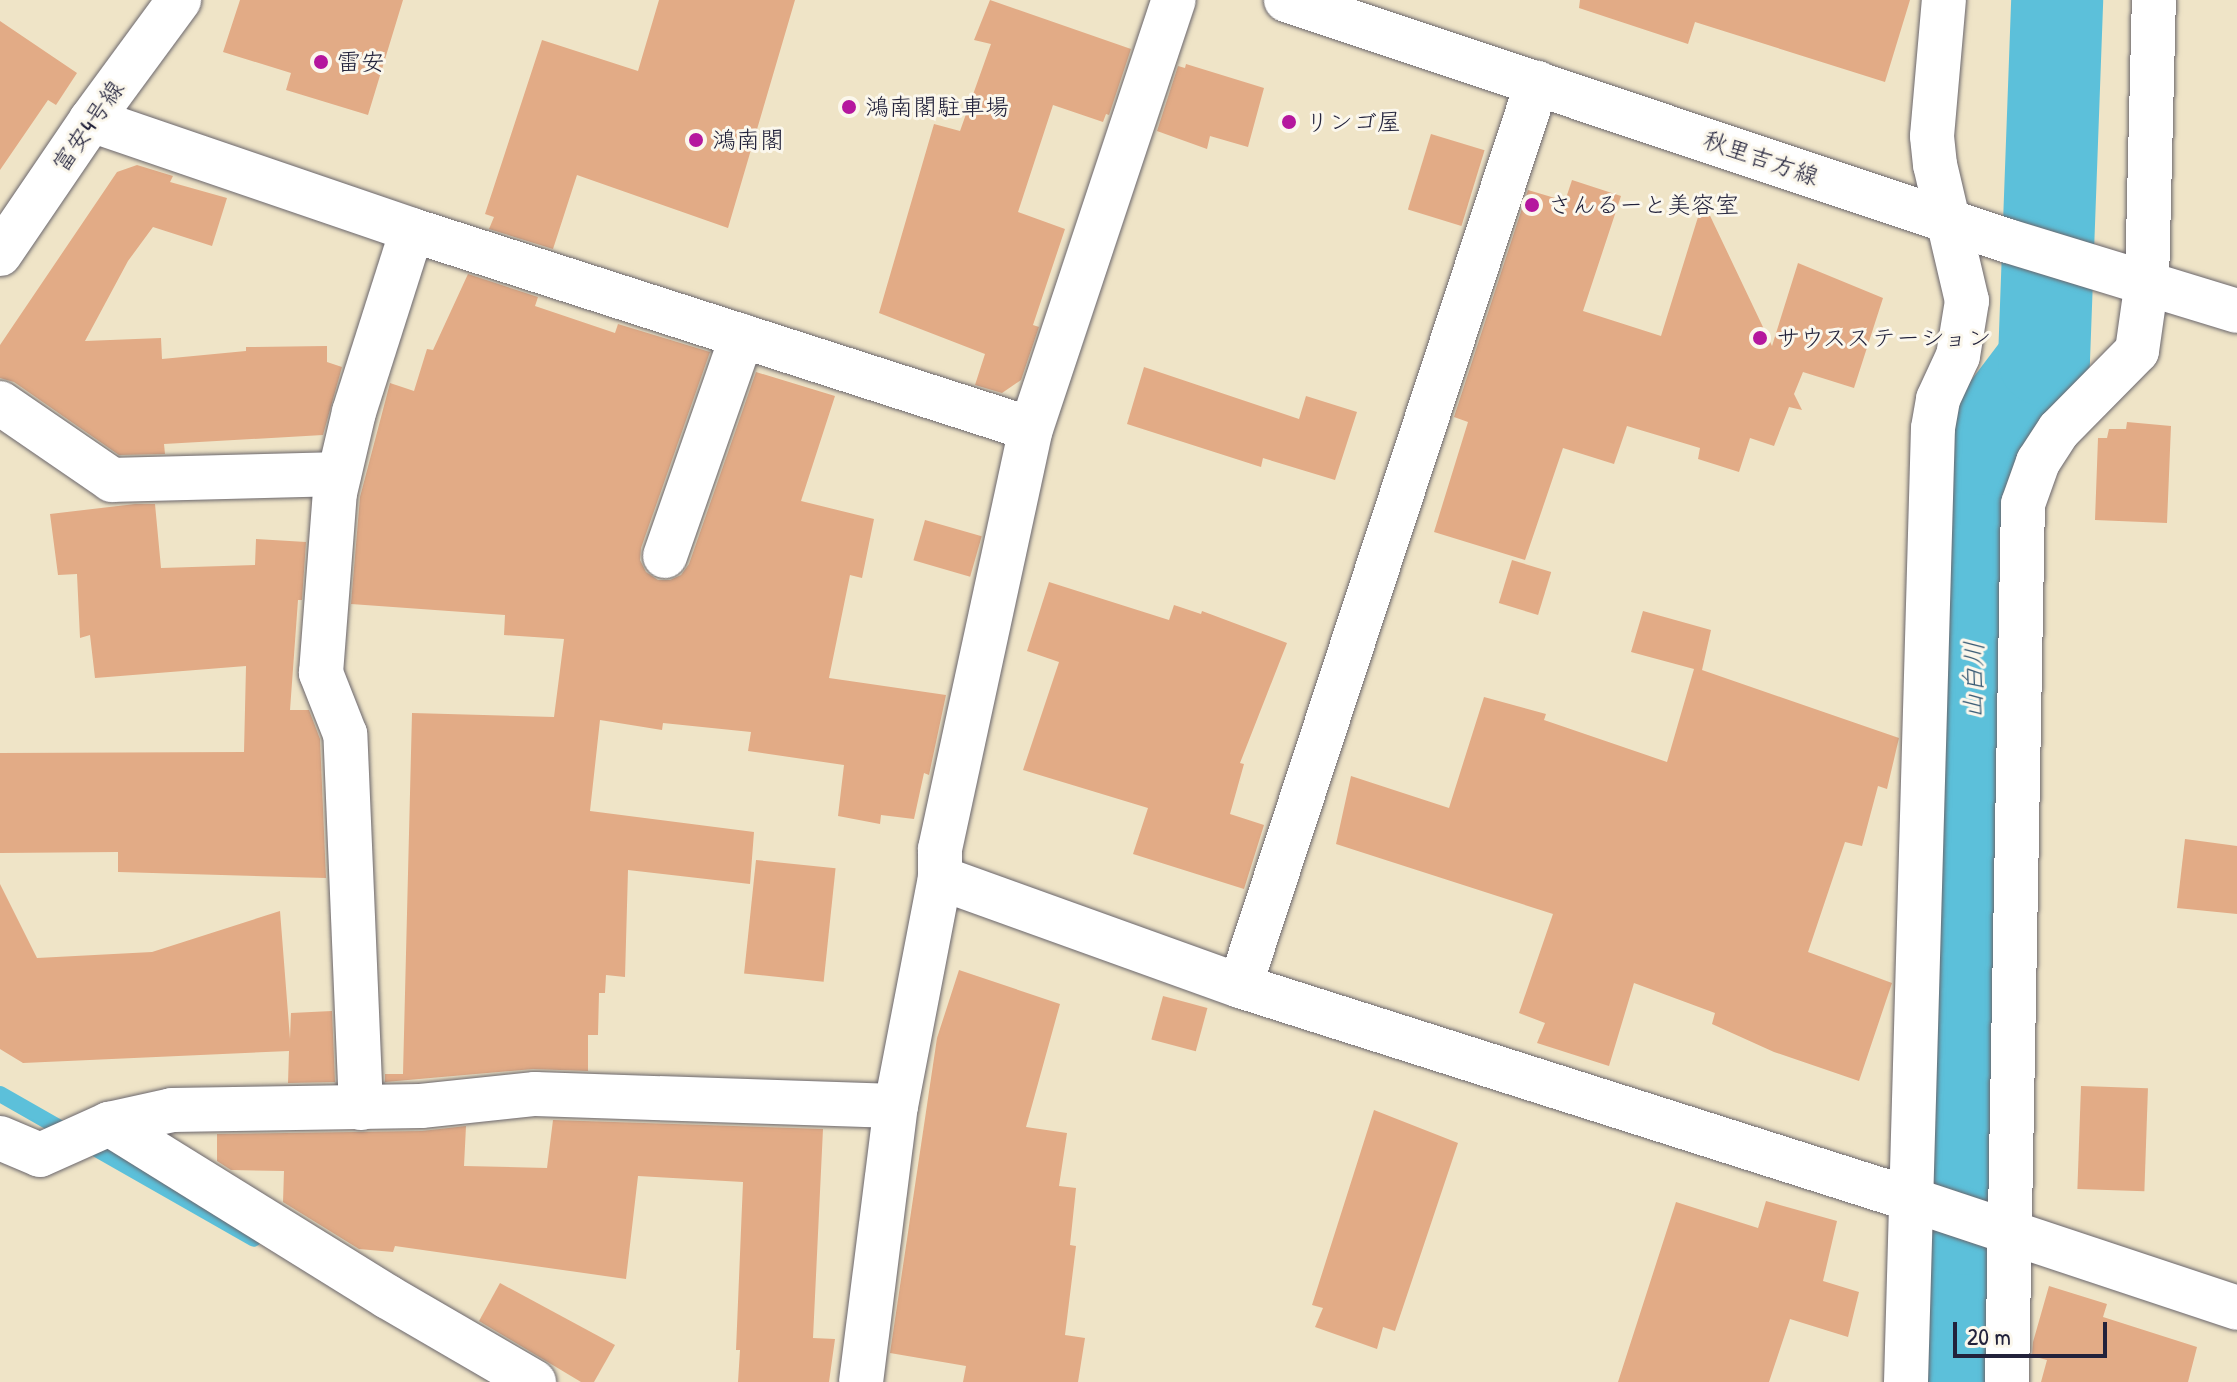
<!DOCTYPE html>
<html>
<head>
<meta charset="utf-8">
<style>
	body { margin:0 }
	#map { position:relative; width:2237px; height:1382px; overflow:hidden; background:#efe4c7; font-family:"Patrick Hand","Klee One",sans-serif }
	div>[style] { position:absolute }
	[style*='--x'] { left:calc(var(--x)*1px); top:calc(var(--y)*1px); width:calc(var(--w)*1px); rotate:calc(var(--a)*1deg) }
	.stream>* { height:16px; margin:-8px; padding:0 8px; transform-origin:8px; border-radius:8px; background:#5cc0da }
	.river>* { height:92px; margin:-46px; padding:0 46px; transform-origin:46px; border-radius:46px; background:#5cc0da }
	.building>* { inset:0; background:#e2ab86; transform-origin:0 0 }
	.roads { filter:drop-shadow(0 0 2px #6a666c) drop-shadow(0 0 2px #6a666c) }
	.minor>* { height:44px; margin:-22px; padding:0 22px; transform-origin:22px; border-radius:22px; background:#fff }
	.major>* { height:44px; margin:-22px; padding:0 22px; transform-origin:22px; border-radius:22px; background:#fff }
	.dots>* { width:22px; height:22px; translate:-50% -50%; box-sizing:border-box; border:4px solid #fbf7ec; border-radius:50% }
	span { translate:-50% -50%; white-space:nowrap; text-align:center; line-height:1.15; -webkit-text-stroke:6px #fbf7ec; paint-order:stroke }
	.poi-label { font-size:24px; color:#22223b }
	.left { translate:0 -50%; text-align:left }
	.street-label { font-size:24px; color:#22223b }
	.water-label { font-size:26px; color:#365973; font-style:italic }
	.scale { position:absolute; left:1953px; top:1322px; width:154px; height:36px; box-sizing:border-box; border:4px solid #22223b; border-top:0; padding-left:10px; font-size:24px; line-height:28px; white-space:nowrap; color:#22223b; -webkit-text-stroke:6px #fbf7ec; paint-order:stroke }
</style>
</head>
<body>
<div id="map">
	<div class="stream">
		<i style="--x:0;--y:1094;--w:292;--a:29.7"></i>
	</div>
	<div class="river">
		<i style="--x:1956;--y:1382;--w:153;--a:-87"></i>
		<i style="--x:1964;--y:1229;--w:780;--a:-89.05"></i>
		<i style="--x:1977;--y:449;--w:111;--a:-53"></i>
		<i style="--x:2044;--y:360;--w:360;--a:-87.9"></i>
	</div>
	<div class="building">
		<i style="clip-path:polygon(240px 0,403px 0,368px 115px,286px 90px,291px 73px,223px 52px)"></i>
		<i style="clip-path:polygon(659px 0,795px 0,728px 228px,577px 175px,553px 249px,489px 229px,494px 217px,485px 214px,542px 40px,638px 71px)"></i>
		<i style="clip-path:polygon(990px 0,1131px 49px,1109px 115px,1106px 114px,1103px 122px,1053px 105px,1018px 212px,1065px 229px,1033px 325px,1039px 327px,1021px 380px,1002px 393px,975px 385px,985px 354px,879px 313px,934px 124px,960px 131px,991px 44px,974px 40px)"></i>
		<i style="clip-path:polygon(1580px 0,1910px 0,1885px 82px,1695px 22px,1688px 44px,1579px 8px)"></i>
		<i style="clip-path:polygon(0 21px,77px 73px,56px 105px,48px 100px,0 170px)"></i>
		<i style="clip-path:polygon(1186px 64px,1264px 88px,1248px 147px,1210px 136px,1207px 149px,1157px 131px,1178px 66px,1185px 68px)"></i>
		<i style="left:1431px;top:134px;width:56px;height:79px;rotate:17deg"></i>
		<i style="clip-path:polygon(137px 165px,173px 176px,170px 182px,227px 198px,212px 246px,153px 227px,128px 261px,85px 341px,161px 338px,162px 359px,246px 351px,246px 347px,327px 346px,327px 362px,342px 367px,323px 435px,164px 444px,165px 454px,119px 455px,14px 382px,0 378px,0 345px,117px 172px)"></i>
		<i style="clip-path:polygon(1572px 180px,1621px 196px,1583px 311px,1661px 336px,1703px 201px,1772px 346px,1798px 263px,1883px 298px,1854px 388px,1803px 372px,1794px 394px,1802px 410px,1789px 407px,1774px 446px,1750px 438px,1739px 472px,1698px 459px,1700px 448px,1627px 426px,1614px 464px,1563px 448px,1525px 560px,1434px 532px,1468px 422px,1454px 417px,1528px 190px,1565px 201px)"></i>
		<i style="clip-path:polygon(468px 274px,538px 297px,535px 306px,615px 333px,618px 324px,710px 352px,641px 548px,640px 560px,646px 572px,658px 580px,670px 580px,681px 575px,689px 564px,756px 372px,835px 396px,801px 501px,874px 519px,862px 578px,850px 575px,829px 678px,946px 695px,929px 775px,924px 773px,914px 819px,881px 815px,880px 824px,838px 816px,844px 765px,748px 751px,751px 732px,663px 723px,662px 730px,600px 720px,590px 811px,754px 832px,750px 884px,628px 870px,625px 977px,606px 975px,605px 993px,599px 993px,598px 1035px,588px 1035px,588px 1071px,533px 1069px,385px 1082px,385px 1074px,403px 1074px,412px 713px,554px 717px,564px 639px,504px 635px,505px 615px,351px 604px,360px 497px,390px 383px,414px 391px,427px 349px,433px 350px)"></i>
		<i style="clip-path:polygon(1144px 367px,1299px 419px,1306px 396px,1357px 412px,1335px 480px,1263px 458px,1261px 467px,1127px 424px)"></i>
		<i style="clip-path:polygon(2127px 422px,2171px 426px,2167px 523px,2095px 520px,2098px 438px,2107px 438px,2109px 429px,2126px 429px)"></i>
		<i style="clip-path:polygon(135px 504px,155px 504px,161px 568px,255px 565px,256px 539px,306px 542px,302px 600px,298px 600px,290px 710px,309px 710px,320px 739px,326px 878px,118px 872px,118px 852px,0 853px,0 753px,244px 752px,246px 666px,95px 678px,90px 635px,80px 638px,77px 574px,58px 575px,50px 514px)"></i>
		<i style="left:925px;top:520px;width:59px;height:42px;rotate:16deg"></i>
		<i style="left:1512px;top:560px;width:41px;height:45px;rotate:17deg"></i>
		<i style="clip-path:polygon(1049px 582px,1169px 620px,1174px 605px,1201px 614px,1202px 611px,1287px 643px,1240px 763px,1244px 764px,1230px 814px,1264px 825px,1244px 889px,1133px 854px,1148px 808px,1023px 770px,1059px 662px,1027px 651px)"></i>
		<i style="clip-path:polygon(1643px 611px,1711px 630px,1702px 670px,1899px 738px,1887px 789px,1878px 786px,1862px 846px,1845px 842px,1808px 952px,1892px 983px,1859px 1081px,1774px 1052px,1712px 1024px,1715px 1013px,1634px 983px,1609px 1066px,1537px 1043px,1545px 1023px,1519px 1013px,1553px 914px,1336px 844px,1351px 776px,1449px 808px,1484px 697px,1546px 714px,1544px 720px,1667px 762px,1694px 669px,1631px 652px)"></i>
		<i style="clip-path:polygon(2185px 839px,2237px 846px,2237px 914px,2177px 908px)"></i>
		<i style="left:756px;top:860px;width:80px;height:114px;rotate:6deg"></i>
		<i style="clip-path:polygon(0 884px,37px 958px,152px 952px,280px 911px,290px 1039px,291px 1013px,332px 1011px,335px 1082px,288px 1083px,289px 1051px,23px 1063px,0 1049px)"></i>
		<i style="clip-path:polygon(959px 970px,1060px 1004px,1026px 1127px,1067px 1133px,1059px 1186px,1076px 1188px,1070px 1245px,1076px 1246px,1065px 1335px,1085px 1338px,1078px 1382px,963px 1382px,966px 1366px,890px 1353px,937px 1038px)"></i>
		<i style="left:1163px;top:996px;width:46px;height:45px;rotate:15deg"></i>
		<i style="left:2081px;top:1086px;width:67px;height:103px;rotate:2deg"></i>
		<i style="clip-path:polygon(1374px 1110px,1458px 1143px,1395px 1331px,1383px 1327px,1377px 1349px,1315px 1327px,1323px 1308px,1312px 1305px)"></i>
		<i style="clip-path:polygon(553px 1120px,823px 1129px,813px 1338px,835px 1339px,829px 1382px,738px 1382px,740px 1350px,736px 1350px,743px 1182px,638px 1176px,626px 1279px,395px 1246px,393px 1252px,359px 1249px,283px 1202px,284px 1171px,231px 1170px,217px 1161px,217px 1134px,422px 1131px,466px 1126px,464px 1166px,547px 1168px)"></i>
		<i style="clip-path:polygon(1766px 1201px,1837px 1221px,1823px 1281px,1859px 1292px,1848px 1337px,1790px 1319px,1769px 1382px,1618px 1382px,1676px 1202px,1758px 1228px)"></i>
		<i style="clip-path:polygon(500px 1283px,615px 1345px,594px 1382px,581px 1382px,479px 1321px)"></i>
		<i style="clip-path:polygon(2049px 1286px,2107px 1304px,2103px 1317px,2197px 1347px,2188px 1382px,2041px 1382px,2047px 1360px,2032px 1356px,2033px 1342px)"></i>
	</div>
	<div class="roads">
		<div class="minor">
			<i style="--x:91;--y:120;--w:339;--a:18.9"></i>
			<i style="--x:412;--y:230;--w:650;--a:17.82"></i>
			<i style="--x:0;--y:254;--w:162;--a:-55.8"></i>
			<i style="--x:91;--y:120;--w:149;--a:-53.7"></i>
			<i style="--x:0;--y:403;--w:136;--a:34.5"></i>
			<i style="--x:112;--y:480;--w:227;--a:-1.5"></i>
			<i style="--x:665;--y:556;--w:233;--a:-70.7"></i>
			<i style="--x:940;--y:878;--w:319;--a:19.8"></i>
			<i style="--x:1240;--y:986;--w:703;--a:17.64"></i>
			<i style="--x:1910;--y:1199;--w:345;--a:18.4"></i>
			<i style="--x:1240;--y:986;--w:951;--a:-71.79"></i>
			<i style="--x:361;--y:1108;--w:374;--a:-92.4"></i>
			<i style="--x:345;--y:734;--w:66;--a:-111.5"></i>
			<i style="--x:321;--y:673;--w:181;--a:-85.6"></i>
			<i style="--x:335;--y:493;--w:83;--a:-76.8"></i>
			<i style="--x:354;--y:412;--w:191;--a:-72.3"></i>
			<i style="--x:109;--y:1124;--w:328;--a:31.8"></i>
			<i style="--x:388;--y:1297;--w:169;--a:30.2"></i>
			<i style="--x:0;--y:1138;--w:43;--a:23"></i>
			<i style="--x:40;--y:1155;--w:76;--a:-24.2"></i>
			<i style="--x:109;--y:1124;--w:65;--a:-12.5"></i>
			<i style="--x:172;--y:1110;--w:249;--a:-0.9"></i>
			<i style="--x:421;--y:1106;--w:115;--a:-6"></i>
			<i style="--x:535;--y:1094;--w:361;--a:1.9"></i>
			<i style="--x:861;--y:1382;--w:278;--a:-82.8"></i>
			<i style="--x:896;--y:1106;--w:232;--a:-79.1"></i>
			<i style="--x:940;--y:878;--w:29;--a:-90"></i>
			<i style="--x:940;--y:849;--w:430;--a:-77.8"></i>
			<i style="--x:1031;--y:429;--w:452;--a:-71.6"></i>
			<i style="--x:1906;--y:1382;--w:954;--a:-88.38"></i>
			<i style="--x:1933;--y:428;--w:29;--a:-80"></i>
			<i style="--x:1938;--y:399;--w:47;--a:-65.1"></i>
			<i style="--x:1958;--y:356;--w:56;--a:-80.7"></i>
			<i style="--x:1967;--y:301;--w:140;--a:-103.2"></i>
			<i style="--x:1935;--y:165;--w:29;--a:-96"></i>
			<i style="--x:1932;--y:136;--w:137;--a:-85"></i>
			<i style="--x:2007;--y:1382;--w:878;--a:-88.96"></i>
			<i style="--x:2023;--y:504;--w:45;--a:-70.3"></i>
			<i style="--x:2038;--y:462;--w:38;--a:-57"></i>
			<i style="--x:2059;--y:430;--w:111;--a:-45.4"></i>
			<i style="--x:2137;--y:351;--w:71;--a:-81.9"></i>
			<i style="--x:2147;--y:281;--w:281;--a:-88.6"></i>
		</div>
		<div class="major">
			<i style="--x:1286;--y:0;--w:761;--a:18.46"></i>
			<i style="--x:2008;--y:241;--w:239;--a:17"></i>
		</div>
	</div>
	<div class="dots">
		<i style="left:321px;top:62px;background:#b5179e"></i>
		<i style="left:849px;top:107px;background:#b5179e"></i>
		<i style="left:1289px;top:122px;background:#b5179e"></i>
		<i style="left:696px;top:140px;background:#b5179e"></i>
		<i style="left:1532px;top:205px;background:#b5179e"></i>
		<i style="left:1760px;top:338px;background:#b5179e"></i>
	</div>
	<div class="poi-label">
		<span class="left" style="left:337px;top:62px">雷安</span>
		<span class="left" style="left:865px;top:107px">鴻南閣駐車場</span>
		<span class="left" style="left:1305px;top:122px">リンゴ屋</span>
		<span class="left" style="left:712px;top:140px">鴻南閣</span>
		<span class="left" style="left:1548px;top:205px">さんるーと美容室</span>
		<span class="left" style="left:1776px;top:338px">サウスステーション</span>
	</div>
	<div class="street-label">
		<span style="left:88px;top:126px;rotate:-55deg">富安4号線</span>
		<span style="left:1761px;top:158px;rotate:19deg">秋里吉方線</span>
	</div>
	<div class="water-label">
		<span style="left:1973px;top:680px;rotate:-89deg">山白川</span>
	</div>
	<div class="scale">20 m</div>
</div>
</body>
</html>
